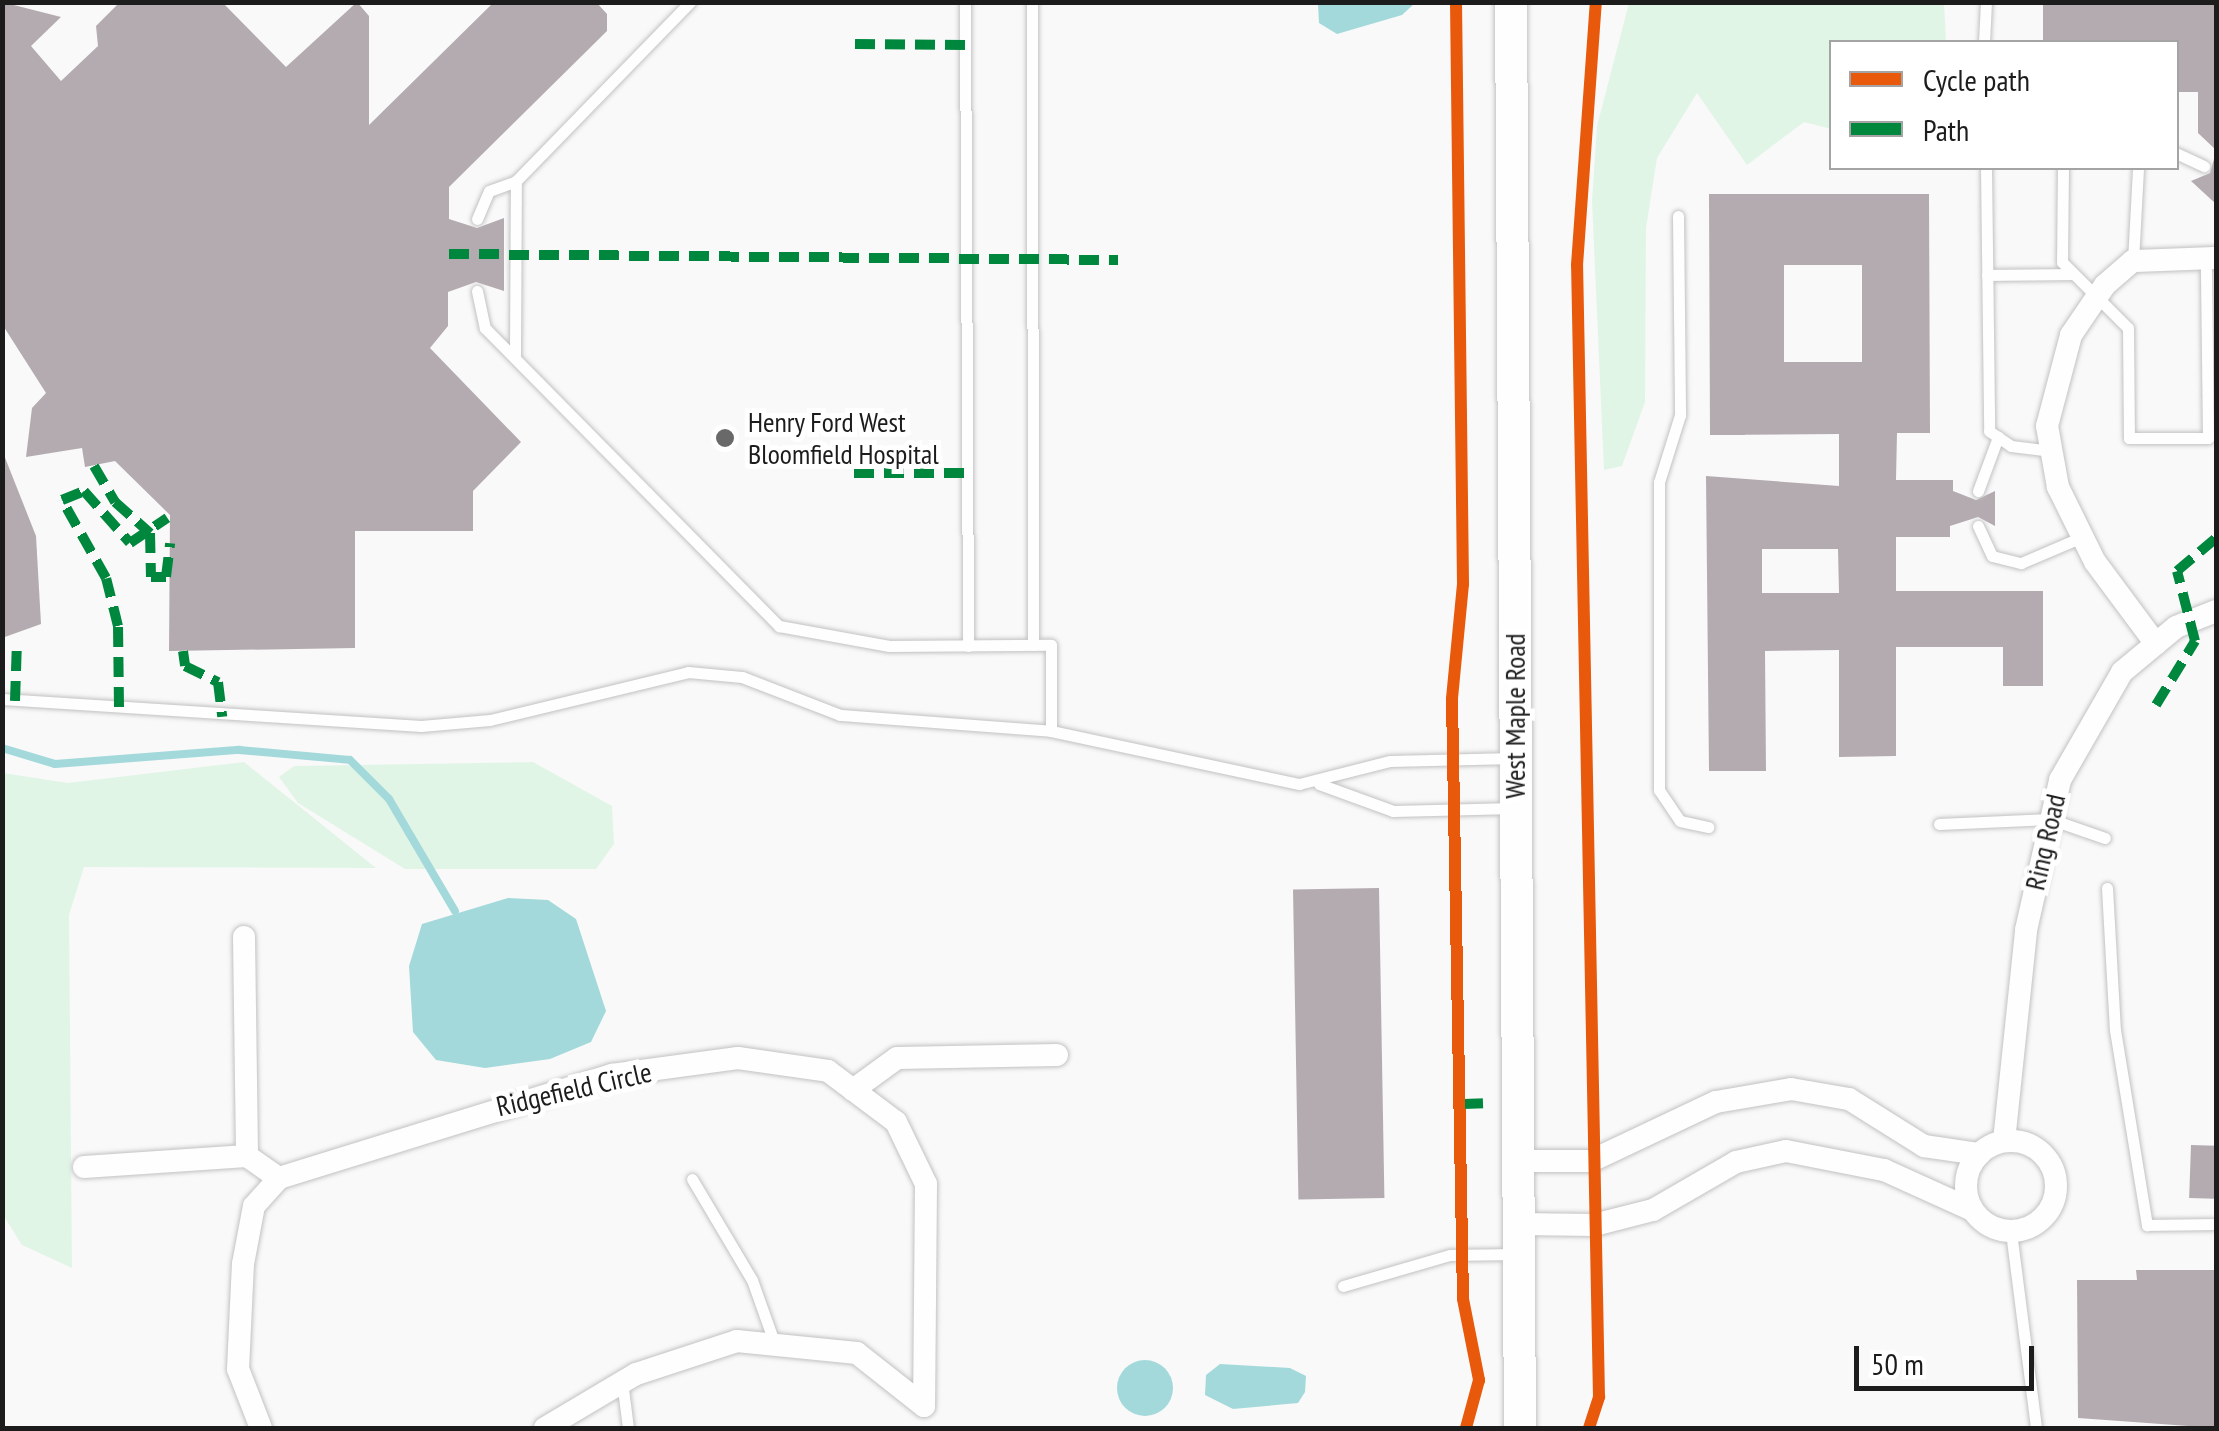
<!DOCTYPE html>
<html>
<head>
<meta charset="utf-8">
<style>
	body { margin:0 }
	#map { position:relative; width:2219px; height:1431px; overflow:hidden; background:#f9f9f9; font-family:"PT Sans Narrow",sans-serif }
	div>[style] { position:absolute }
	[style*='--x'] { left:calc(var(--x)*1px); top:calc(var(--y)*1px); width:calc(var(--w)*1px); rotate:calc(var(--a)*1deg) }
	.green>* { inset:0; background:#e1f5e7 }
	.water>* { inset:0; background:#a3d9da }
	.round { border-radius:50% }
	.stream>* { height:8px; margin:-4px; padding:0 4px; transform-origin:4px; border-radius:4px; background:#a3d9da }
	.building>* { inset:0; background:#b4abb0; transform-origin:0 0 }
	.roads { filter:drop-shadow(0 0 2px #c2c2c2) drop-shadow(0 0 2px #c2c2c2) }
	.service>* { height:11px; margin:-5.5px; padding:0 5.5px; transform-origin:5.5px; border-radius:5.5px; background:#fefefe }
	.minor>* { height:22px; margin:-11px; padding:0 11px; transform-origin:11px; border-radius:11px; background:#fefefe }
	.minor>.ring { margin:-11px; padding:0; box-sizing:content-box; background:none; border:22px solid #fefefe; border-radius:50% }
	.secondary>* { height:32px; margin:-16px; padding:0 16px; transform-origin:16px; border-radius:16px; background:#fefefe }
	.quiet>* { height:10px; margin-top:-5px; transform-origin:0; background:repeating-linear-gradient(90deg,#00873e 0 20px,transparent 0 30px) }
	.cycleway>* { height:12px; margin:-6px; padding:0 6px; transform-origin:6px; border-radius:6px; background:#e8590c }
	.dots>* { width:28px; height:28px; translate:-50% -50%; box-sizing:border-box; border:5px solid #fff; border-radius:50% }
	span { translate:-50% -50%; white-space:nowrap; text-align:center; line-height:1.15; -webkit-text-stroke:10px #fff; paint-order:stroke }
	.poi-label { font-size:28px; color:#1c1c1c }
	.left { translate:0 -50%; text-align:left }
	.street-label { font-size:28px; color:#1c1c1c }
	.frame { position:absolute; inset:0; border:5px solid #1c1c1c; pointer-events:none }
	.legend { position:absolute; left:1829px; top:40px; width:350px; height:130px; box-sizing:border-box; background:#fff; border:2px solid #a4a4a4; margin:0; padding:12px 18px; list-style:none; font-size:30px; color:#1c1c1c }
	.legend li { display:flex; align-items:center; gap:20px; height:50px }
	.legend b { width:50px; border:2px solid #a4a4a4 }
	.scale { position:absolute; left:1854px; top:1346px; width:180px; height:45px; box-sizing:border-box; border:5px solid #1c1c1c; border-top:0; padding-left:12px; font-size:30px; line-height:35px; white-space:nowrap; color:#1c1c1c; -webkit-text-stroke:8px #fff; paint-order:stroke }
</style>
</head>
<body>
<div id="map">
	<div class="green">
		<i style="clip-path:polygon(1629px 3px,1944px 3px,1946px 42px,1832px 42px,1831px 129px,1804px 122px,1747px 165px,1697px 93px,1657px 158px,1646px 228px,1645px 402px,1622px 466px,1604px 470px,1592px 201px,1597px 126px)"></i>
		<i style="clip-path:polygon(244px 762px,376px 868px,84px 867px,69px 915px,72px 1268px,22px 1245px,3px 1215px,3px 773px,68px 783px)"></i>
		<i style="clip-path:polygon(533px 762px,612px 806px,614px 844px,596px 869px,405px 869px,298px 803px,279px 777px,294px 766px)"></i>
	</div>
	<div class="water">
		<i style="clip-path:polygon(1318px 3px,1318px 2px,1415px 3px,1402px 15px,1337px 34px,1319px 23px)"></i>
		<i style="clip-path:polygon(508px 898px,548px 900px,576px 919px,606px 1011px,591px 1042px,550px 1059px,485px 1068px,436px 1060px,413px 1032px,409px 966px,422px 924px)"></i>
		<i class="round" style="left:1117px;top:1360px;width:56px;height:56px"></i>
		<i style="clip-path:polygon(1220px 1364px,1290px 1368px,1306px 1376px,1305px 1392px,1298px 1403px,1233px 1409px,1205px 1395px,1206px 1375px)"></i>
	</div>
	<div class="stream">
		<i style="--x:2;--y:748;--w:55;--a:16.8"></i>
		<i style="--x:55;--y:764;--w:185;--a:-4.4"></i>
		<i style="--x:239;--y:750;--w:111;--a:5.1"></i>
		<i style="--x:350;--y:760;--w:55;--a:45"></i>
		<i style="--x:389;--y:799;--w:130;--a:59.5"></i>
	</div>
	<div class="building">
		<i style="clip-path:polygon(2px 2px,61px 17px,31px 46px,61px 81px,98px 46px,96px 26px,120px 2px,222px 2px,286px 67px,357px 2px,369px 16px,369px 125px,494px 2px,596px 2px,607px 14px,607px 31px,449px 187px,449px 219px,477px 228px,504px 218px,504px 291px,476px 282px,448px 292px,448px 326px,430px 348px,521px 442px,473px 491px,473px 531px,355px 531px,355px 648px,169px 651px,170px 515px,115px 461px,85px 467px,82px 448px,26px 457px,32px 408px,46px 393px,2px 324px)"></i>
		<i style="clip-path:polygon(2043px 2px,2216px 2px,2216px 150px,2198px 133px,2198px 92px,2176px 92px,2176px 42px,2043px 42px)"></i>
		<i style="clip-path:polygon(2216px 152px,2216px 204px,2191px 181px,2210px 173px)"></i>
		<i style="clip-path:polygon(evenodd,1709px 194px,1929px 194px,1930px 433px,1897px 433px,1896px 480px,1953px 480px,1953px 491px,1976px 500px,1995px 491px,1995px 526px,1978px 517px,1950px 526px,1950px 537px,1896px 537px,1896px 591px,2043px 591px,2043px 686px,2003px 686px,2003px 647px,1896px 647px,1896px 756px,1839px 757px,1839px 650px,1765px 651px,1766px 771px,1709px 771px,1706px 476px,1839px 486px,1839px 434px,1710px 435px,1709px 194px,1784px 265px,1862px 265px,1862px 362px,1784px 362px,1784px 265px,1709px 194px,1762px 549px,1838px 549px,1839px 593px,1762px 593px,1762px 549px)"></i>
		<i style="clip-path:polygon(2px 450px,36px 536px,41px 624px,2px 638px)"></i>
		<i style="left:1379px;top:888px;width:310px;height:86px;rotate:89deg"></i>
		<i style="left:2191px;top:1145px;width:25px;height:53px;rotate:2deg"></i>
		<i style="clip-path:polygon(2136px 1270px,2216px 1270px,2216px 1428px,2078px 1418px,2077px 1280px,2137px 1280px)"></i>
	</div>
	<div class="roads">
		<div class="service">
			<i style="--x:965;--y:2;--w:644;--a:89.73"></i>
			<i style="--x:1032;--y:2;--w:643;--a:89.91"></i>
			<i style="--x:1984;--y:42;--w:40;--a:-87.1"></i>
			<i style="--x:2176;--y:153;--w:31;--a:25"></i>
			<i style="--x:1986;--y:168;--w:263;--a:89.3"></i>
			<i style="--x:1989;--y:431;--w:27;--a:34"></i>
			<i style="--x:2011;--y:446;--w:41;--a:7"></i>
			<i style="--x:2063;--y:168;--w:94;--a:90.6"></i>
			<i style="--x:2062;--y:262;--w:93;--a:45"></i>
			<i style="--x:2128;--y:328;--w:110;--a:89.5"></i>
			<i style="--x:2129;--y:438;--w:79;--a:0"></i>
			<i style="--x:2208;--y:438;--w:176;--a:-90.7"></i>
			<i style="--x:1678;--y:216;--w:199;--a:89.4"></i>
			<i style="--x:1680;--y:415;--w:70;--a:107.4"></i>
			<i style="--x:1659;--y:482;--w:308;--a:90"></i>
			<i style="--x:1659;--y:790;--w:37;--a:56"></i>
			<i style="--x:1680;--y:821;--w:29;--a:12"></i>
			<i style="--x:477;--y:219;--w:30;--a:-67"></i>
			<i style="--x:489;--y:191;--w:29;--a:-20"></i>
			<i style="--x:516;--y:181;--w:250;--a:-45.8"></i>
			<i style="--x:2133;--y:261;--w:93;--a:-86.9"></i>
			<i style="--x:1987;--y:275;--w:86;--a:-0.7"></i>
			<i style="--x:477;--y:291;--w:38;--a:78"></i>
			<i style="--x:485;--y:328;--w:419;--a:45.4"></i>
			<i style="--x:779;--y:626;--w:112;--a:10.3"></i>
			<i style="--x:889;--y:646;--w:162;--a:-0.4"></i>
			<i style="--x:1051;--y:645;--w:86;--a:90"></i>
			<i style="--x:515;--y:356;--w:175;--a:-89.7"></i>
			<i style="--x:1978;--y:491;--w:58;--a:-69.7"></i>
			<i style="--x:1978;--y:526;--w:33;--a:65"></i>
			<i style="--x:1992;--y:556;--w:30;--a:14"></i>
			<i style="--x:2021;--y:563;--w:66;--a:-23.1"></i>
			<i style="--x:2;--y:699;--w:420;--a:3.7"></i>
			<i style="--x:421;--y:726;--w:69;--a:-5"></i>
			<i style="--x:490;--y:720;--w:204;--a:-13.6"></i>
			<i style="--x:688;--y:672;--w:54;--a:5.3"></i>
			<i style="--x:742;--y:677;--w:105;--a:21.2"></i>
			<i style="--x:840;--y:715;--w:212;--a:4.3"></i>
			<i style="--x:1051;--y:731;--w:254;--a:12.1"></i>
			<i style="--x:1299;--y:784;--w:94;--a:-14.2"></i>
			<i style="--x:1390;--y:761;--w:124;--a:-1.4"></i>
			<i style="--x:1319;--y:784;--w:79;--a:20"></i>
			<i style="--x:1393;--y:811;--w:122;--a:-1.4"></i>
			<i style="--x:1939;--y:824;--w:111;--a:-2.6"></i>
			<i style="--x:2050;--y:819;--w:58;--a:19.1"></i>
			<i style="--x:2107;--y:888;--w:142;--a:86.8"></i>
			<i style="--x:2115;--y:1030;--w:198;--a:80.7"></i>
			<i style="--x:2147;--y:1225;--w:65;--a:-0.9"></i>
			<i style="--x:692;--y:1179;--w:117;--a:59.3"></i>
			<i style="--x:752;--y:1280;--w:63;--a:70.4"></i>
			<i style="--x:2011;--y:1232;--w:198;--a:82.7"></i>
			<i style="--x:1343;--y:1286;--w:111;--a:-16.2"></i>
			<i style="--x:1450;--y:1255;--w:65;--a:-0.9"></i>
			<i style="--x:622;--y:1381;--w:47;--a:82.7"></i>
		</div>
		<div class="minor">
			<i style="--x:2156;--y:644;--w:102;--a:-126.6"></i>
			<i style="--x:2095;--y:562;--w:84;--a:-116.3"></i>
			<i style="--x:2058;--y:487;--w:62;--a:-100.2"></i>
			<i style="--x:2047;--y:426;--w:94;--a:-75.2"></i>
			<i style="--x:2071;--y:335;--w:60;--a:-55.8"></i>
			<i style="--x:2105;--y:285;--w:37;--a:-41"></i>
			<i style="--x:2133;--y:261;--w:83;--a:-2.1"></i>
			<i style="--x:244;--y:937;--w:219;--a:89.2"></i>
			<i style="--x:247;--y:1156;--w:39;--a:35"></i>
			<i style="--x:853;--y:1090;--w:54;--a:-36"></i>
			<i style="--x:897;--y:1058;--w:160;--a:-1.1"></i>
			<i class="ring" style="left:1966px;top:1141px;width:68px;height:68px"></i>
			<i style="--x:2004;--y:1141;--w:212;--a:-84"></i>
			<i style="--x:2026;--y:930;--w:154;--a:-77.2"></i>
			<i style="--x:2060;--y:780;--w:125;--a:-60.1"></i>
			<i style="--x:2122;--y:672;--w:70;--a:-39.8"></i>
			<i style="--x:2176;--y:627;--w:43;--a:-21.8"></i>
			<i style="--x:1519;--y:1161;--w:72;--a:0"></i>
			<i style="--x:1591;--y:1161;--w:138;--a:-25.3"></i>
			<i style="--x:1716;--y:1102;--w:76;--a:-9.8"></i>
			<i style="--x:1791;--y:1089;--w:59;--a:9.8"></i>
			<i style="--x:1849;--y:1099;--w:89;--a:32.1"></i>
			<i style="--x:1924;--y:1146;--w:56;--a:8.3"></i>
			<i style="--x:84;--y:1167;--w:163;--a:-3.9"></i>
			<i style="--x:1519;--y:1224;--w:75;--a:0.8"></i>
			<i style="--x:1594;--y:1225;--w:61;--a:-14.3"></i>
			<i style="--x:1653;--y:1210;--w:96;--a:-30"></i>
			<i style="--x:1736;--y:1162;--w:51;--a:-12.4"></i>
			<i style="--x:1786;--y:1151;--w:100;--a:11"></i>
			<i style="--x:1884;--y:1170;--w:97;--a:24.4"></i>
			<i style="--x:261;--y:1428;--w:63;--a:-111.3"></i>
			<i style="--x:238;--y:1369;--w:105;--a:-87.3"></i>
			<i style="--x:243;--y:1264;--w:59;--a:-79.3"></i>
			<i style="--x:254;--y:1206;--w:38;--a:-48"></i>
			<i style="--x:279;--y:1178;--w:349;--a:-17.2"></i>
			<i style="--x:612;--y:1075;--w:127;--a:-7.7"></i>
			<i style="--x:738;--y:1058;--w:91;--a:8.2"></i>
			<i style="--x:828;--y:1071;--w:85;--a:36.9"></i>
			<i style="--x:896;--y:1122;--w:69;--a:64.2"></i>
			<i style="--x:926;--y:1184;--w:222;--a:90.5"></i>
			<i style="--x:924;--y:1406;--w:85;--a:-141.7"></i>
			<i style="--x:857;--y:1353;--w:121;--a:-174.3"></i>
			<i style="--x:737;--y:1341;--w:106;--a:161.9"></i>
			<i style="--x:636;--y:1374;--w:106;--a:149.3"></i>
		</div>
		<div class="secondary">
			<i style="--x:1511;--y:2;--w:1426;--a:89.64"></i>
		</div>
	</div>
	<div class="quiet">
		<i style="--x:855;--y:44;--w:111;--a:0.5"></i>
		<i style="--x:449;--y:254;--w:669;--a:0.51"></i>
		<i style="--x:94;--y:466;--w:42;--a:59.7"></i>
		<i style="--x:115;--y:502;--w:47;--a:41.5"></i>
		<i style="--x:150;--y:533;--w:44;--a:88.7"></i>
		<i style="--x:151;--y:577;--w:15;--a:0"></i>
		<i style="--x:166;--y:577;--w:34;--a:-83"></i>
		<i style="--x:854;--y:473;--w:113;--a:0"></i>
		<i style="--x:183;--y:651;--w:15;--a:82"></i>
		<i style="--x:185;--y:666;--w:37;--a:26"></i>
		<i style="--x:218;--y:682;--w:35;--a:83"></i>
		<i style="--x:15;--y:701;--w:59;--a:-88.1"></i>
		<i style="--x:2156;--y:705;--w:75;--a:-58.6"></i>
		<i style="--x:2195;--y:641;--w:72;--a:-104.4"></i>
		<i style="--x:2177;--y:571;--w:51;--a:-40.2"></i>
		<i style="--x:119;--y:707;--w:81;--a:-90.7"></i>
		<i style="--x:118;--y:626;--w:49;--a:-104"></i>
		<i style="--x:106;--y:578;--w:90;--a:-119.4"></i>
		<i style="--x:62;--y:500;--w:24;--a:-22"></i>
		<i style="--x:84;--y:491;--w:69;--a:48.5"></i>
		<i style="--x:130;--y:543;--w:45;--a:-34"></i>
		<i style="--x:1463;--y:1104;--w:29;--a:-2"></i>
	</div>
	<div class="cycleway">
		<i style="--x:1456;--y:2;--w:582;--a:89.31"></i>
		<i style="--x:1463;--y:584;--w:116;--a:95.5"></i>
		<i style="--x:1452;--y:699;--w:600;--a:88.95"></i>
		<i style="--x:1463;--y:1299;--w:83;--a:78.8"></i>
		<i style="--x:1479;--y:1380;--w:50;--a:105.2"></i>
		<i style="--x:1589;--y:1428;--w:33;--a:-72"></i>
		<i style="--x:1599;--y:1397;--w:1132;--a:-91.11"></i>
		<i style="--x:1577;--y:265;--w:264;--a:-85.9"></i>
	</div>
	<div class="dots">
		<i style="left:725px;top:438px;background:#696969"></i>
	</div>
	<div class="poi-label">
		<span class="left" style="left:748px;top:438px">Henry Ford West<br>Bloomfield Hospital</span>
	</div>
	<div class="street-label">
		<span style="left:1515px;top:716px;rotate:-90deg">West Maple Road</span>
		<span style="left:2045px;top:842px;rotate:-77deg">Ring Road</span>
		<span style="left:574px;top:1089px;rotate:-13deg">Ridgefield Circle</span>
	</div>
	<div class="frame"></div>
	<ul class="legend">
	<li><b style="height:12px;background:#e8590c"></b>Cycle path</li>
	<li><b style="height:12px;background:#00873e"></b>Path</li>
	</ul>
	<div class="scale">50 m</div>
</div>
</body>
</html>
